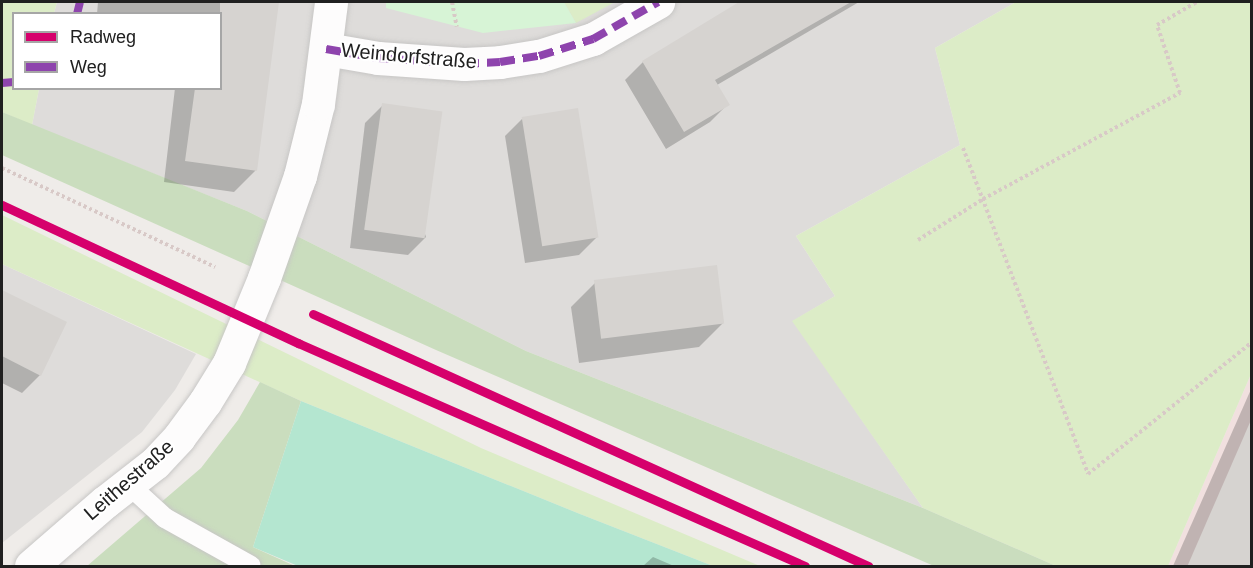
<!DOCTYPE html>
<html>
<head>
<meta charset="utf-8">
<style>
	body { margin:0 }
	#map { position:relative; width:1253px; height:568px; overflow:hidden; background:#efece9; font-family:Arial,sans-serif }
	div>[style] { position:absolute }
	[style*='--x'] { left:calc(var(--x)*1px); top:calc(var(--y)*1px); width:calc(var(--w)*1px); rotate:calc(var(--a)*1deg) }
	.residential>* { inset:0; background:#dedcda }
	.commercial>* { inset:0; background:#f1e0df }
	.grass>* { inset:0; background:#dcecc7 }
	.forest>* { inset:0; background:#caddbe }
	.park>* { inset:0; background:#d7f4d6 }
	.pitch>* { inset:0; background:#b4e6d0 }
	.shadow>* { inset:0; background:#0003 }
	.building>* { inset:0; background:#d6d3d0; transform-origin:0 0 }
	.path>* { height:4px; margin-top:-2px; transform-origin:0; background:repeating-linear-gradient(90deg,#d8c9c7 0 3px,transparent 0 6px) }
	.roads { filter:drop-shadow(0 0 2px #c7c6c5) drop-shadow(0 0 2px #c7c6c5) }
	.lane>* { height:20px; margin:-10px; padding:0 10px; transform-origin:10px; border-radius:10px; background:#fdfcfc }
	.street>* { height:33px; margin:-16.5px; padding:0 16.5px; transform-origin:16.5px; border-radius:16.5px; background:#fdfcfc }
	.quiet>* { height:8px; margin-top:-4px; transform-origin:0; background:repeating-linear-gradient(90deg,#8e44ad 0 15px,transparent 0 23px) }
	.cycleway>* { height:9px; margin:-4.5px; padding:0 4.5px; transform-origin:4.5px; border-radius:4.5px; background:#d6006c }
	span { translate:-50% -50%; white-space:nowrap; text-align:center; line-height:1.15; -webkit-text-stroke:4.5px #fff; paint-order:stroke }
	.street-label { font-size:20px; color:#202020 }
	.frame { position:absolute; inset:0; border:3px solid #202020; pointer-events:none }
	.legend { position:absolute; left:12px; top:12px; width:210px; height:78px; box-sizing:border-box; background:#fff; border:2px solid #a6a6a6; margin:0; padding:8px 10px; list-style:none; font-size:18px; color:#202020 }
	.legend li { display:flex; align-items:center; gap:12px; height:30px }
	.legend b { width:30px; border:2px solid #a6a6a6 }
</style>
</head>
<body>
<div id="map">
	<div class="residential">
		<i style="clip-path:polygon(57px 2px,1016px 2px,935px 48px,960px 145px,796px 236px,835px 296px,793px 321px,923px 508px,526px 351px,247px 211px,32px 125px,39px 89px,220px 88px,220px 14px,54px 13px)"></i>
		<i style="clip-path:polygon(2px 264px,196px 354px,175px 390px,142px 432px,2px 543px)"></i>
	</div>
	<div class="commercial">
		<i style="clip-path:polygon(1251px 374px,1251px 566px,1168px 566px)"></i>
	</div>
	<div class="grass">
		<i style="clip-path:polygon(2px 2px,57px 2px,54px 13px,14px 14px,14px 88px,39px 89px,32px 125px,2px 112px)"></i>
		<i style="clip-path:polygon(564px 2px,615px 2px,576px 23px)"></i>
		<i style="clip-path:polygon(1016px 2px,1251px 2px,1251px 374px,1168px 566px,1056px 566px,923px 508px,792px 321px,835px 296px,796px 236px,960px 145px,935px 48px)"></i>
		<i style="clip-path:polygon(2px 215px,481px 448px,760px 566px,713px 566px,580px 514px,301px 401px,2px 264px)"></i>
	</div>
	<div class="forest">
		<i style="clip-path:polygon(2px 112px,247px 211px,526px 351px,923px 508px,1056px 566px,934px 566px,436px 350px,2px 155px)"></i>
		<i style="clip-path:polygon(260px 382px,301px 401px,253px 547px,295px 566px,87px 566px,201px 468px,238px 420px)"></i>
	</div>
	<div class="park">
		<i style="clip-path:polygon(386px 2px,564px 2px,576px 23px,483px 33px,386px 8px)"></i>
	</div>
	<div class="pitch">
		<i style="clip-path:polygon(301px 401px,580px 514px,713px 566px,298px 566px,253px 547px)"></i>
	</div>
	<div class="shadow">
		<i style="clip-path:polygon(98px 2px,277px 2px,256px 170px,234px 192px,164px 182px,175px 88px,220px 88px,220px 14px,97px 14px)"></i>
		<i style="clip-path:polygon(745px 2px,859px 2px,717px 85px,728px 104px,710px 122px,666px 149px,625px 80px,643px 62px)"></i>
		<i style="clip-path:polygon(383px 105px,426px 237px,408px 255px,350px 248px,365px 123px)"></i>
		<i style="clip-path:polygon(523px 118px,597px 237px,579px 255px,525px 263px,505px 136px)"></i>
		<i style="clip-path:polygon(595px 283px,723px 323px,699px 347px,579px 363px,571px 307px)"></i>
		<i style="clip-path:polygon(2px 291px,65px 322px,40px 375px,22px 393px,2px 383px)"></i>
		<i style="clip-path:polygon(1252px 387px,1252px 566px,1173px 566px)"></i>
		<i style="clip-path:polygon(653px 557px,674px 566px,643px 566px)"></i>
	</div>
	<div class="building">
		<i style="clip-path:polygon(220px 2px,279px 2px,257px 171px,185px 161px,195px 88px,220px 88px)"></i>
		<i style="clip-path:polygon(739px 2px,851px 2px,715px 80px,730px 105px,684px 132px,642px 61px)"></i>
		<i style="left:382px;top:103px;width:61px;height:128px;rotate:8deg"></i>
		<i style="left:578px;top:108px;width:131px;height:57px;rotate:81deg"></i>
		<i style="left:717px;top:265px;width:59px;height:124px;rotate:83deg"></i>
		<i style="clip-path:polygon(2px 290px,67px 322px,41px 376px,2px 356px)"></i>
		<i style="clip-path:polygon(1251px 420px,1251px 567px,1187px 567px)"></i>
	</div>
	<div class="path">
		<i style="--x:452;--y:2;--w:25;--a:79"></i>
		<i style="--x:963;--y:148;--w:349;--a:69"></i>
		<i style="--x:1088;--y:474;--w:211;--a:-38.8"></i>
		<i style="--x:2;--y:168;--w:235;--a:24.9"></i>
		<i style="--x:918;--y:240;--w:77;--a:-32.2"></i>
		<i style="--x:983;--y:199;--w:224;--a:-28.3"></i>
		<i style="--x:1180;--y:93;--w:72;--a:-108.7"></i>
		<i style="--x:1157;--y:25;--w:46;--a:-29.9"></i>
	</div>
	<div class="roads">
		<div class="lane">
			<i style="--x:128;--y:484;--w:50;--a:42.6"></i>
			<i style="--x:165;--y:518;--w:98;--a:29.2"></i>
		</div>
		<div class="street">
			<i style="--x:326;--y:49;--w:53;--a:9.8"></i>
			<i style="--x:378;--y:58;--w:86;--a:4"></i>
			<i style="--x:464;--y:64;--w:36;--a:-3"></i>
			<i style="--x:500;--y:62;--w:39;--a:-9"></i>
			<i style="--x:539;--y:56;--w:57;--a:-17.5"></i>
			<i style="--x:593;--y:39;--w:75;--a:-29.6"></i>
			<i style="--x:31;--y:566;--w:98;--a:-40.9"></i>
			<i style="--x:105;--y:502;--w:63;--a:-38"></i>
			<i style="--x:155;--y:463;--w:35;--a:-47"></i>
			<i style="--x:179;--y:437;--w:44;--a:-53.4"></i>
			<i style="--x:205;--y:402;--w:46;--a:-58.4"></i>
			<i style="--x:229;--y:363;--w:92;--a:-67.6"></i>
			<i style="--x:264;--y:278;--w:108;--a:-70.6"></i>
			<i style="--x:300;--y:176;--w:74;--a:-76"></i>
			<i style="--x:318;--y:104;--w:103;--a:-82.7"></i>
		</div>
	</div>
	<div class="quiet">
		<i style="--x:77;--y:14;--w:12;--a:-76"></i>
		<i style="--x:326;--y:49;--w:53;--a:9.8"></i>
		<i style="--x:378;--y:58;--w:86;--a:4"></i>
		<i style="--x:464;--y:64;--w:36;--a:-3"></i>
		<i style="--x:500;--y:62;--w:39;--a:-9"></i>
		<i style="--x:539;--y:56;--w:57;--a:-17.5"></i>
		<i style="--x:593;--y:39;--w:75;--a:-29.6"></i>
		<i style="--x:2;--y:83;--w:12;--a:-5"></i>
	</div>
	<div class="cycleway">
		<i style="--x:2;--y:205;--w:327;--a:25"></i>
		<i style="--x:298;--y:343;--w:554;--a:23.74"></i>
		<i style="--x:313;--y:314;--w:610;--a:24.42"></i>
	</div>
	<div class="street-label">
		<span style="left:409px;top:56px;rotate:5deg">Weindorfstraße</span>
		<span style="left:129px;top:480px;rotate:-41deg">Leithestraße</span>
	</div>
	<div class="frame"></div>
	<ul class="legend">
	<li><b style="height:8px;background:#d6006c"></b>Radweg</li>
	<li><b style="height:8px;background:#8e44ad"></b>Weg</li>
	</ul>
</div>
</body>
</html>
